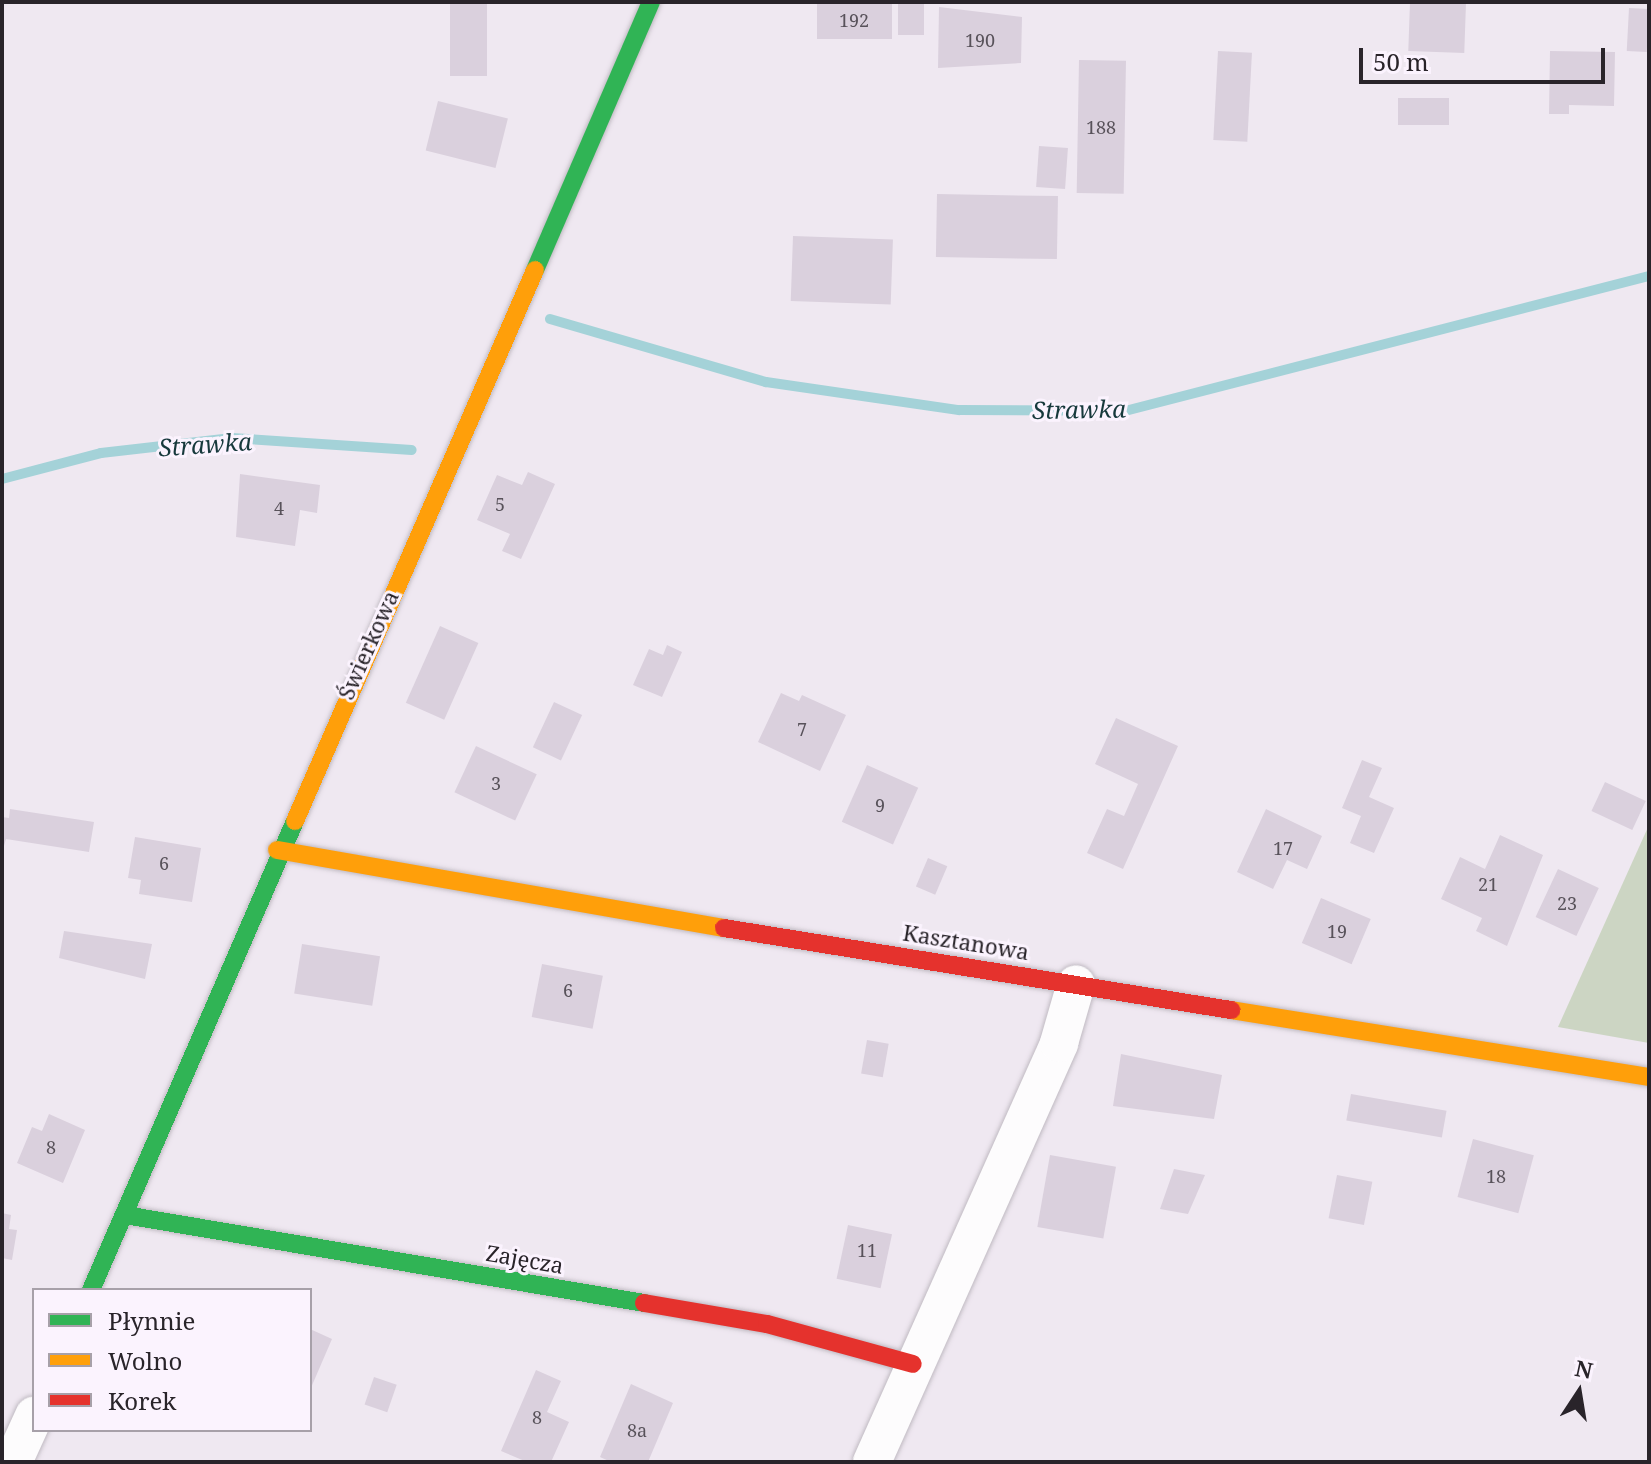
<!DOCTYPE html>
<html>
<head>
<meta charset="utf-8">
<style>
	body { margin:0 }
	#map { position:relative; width:1651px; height:1464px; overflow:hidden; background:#efe8f1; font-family:"Noto Serif",serif }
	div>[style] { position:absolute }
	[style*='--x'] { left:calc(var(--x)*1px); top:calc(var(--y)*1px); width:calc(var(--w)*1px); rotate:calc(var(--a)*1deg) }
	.green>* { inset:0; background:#ccd5c3 }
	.stream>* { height:10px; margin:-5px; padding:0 5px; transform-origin:5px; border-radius:5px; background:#a4d2d8 }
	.building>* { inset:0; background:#dad0dd; transform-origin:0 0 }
	.roads { filter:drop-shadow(0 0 2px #c0bac2) drop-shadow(0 0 2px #c0bac2) }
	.street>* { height:38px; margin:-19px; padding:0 19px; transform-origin:19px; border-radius:19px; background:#fdfcfd }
	.fast>* { height:18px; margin:-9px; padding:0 9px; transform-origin:9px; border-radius:9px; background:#30b455 }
	.slow>* { height:18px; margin:-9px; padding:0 9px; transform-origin:9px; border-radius:9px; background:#ff9f0a }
	.jam>* { height:18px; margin:-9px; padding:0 9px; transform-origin:9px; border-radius:9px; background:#e5322d }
	span { translate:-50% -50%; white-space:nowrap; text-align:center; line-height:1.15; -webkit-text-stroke:6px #fbf3fe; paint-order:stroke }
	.number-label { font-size:18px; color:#58525a }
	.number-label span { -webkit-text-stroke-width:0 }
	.street-label { font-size:22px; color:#29242a }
	.water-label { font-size:24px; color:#17393c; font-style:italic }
	.frame { position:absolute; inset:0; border:4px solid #29242a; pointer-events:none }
	.legend { position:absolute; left:32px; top:1288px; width:280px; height:144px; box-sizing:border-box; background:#fbf3fe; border:2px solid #a7a0a9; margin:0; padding:10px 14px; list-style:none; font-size:24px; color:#29242a }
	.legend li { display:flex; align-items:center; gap:16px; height:40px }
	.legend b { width:40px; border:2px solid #a7a0a9 }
	.north { position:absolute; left:1539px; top:1352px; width:80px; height:80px; -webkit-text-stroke:6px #fbf3fe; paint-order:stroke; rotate:12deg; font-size:22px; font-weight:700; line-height:32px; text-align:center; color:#29242a }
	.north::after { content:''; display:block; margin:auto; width:28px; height:36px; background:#29242a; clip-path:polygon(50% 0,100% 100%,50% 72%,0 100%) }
	.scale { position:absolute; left:1359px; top:48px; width:246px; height:36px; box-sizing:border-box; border:4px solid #29242a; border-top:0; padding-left:10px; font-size:24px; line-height:28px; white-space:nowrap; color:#29242a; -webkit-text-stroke:6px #fbf3fe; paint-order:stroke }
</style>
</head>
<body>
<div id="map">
	<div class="green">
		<i style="clip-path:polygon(1649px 825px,1649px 1043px,1558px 1027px)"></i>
	</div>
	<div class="stream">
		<i style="--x:550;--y:319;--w:225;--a:16.3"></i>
		<i style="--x:766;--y:382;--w:195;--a:8.3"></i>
		<i style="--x:959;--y:410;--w:166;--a:0.3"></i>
		<i style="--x:1125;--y:411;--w:541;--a:-14.45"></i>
		<i style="--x:2;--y:479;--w:102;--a:-14.7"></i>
		<i style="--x:101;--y:453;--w:132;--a:-6.5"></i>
		<i style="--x:232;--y:438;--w:180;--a:3.8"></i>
	</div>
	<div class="building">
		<i style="left:450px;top:2px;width:37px;height:74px"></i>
		<i style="left:817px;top:2px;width:75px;height:37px"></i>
		<i style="left:898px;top:2px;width:26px;height:33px"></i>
		<i style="left:1410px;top:2px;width:56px;height:49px;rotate:2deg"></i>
		<i style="clip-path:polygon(939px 7px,1022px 17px,1021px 63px,938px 68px)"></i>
		<i style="left:1629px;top:8px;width:20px;height:43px;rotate:3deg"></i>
		<i style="left:1218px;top:51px;width:34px;height:89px;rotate:3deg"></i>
		<i style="clip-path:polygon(1550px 51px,1615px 52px,1614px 106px,1569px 105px,1569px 114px,1549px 114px)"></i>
		<i style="left:1079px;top:60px;width:47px;height:133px;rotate:1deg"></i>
		<i style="left:1449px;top:98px;width:27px;height:51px;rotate:90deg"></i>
		<i style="left:438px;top:101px;width:72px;height:51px;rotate:14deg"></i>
		<i style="left:1039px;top:146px;width:29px;height:41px;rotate:4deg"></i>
		<i style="left:937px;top:194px;width:121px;height:63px;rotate:1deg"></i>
		<i style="left:793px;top:236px;width:100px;height:65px;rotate:2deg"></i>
		<i style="clip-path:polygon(528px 472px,555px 484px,521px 559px,502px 551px,510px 534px,477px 520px,497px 475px,522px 485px)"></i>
		<i style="clip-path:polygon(240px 474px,320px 485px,317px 513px,300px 510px,295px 546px,236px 537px)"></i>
		<i style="left:440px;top:626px;width:42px;height:84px;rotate:24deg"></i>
		<i style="clip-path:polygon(667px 645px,682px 652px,662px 697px,633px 685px,649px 649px,663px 655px)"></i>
		<i style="clip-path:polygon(781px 693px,799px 701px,802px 695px,846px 715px,820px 771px,758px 742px)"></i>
		<i style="left:554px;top:702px;width:31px;height:50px;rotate:25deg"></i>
		<i style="clip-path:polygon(1116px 718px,1178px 746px,1123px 869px,1087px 853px,1107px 809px,1124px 816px,1138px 784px,1095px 764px)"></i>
		<i style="left:476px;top:746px;width:67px;height:51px;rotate:25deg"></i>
		<i style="clip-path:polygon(1362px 760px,1382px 768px,1369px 797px,1394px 808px,1374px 853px,1350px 843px,1361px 816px,1342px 808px)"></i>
		<i style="left:867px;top:765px;width:56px;height:62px;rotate:24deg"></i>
		<i style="left:1605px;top:782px;width:45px;height:32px;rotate:25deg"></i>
		<i style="clip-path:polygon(10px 809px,94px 822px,89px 852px,6px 839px,2px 853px,2px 817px,9px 818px)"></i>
		<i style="clip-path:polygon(1266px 809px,1322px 836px,1307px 869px,1287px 860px,1273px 889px,1237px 872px)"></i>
		<i style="clip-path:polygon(1500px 835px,1543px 855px,1507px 946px,1476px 931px,1482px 918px,1441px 899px,1460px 857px,1485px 869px)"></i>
		<i style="clip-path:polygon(135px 837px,201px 848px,192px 902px,139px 894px,141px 880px,128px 878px)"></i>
		<i style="left:928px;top:858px;width:21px;height:31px;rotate:23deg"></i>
		<i style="left:1558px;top:869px;width:45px;height:53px;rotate:25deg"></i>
		<i style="left:1321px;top:898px;width:54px;height:49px;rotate:23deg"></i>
		<i style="clip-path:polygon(64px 931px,152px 944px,145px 979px,59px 958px)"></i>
		<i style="left:302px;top:944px;width:79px;height:50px;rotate:9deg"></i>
		<i style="left:542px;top:964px;width:62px;height:54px;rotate:11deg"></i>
		<i style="left:867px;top:1040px;width:22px;height:34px;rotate:10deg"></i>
		<i style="clip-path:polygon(1121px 1054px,1222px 1075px,1214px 1119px,1113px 1106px)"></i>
		<i style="left:1351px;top:1094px;width:97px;height:27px;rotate:10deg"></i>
		<i style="clip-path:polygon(49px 1114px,85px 1130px,63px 1183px,17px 1163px,32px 1127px,42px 1131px)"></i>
		<i style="left:1473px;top:1139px;width:63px;height:60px;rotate:15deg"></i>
		<i style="left:1050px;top:1155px;width:67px;height:73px;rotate:10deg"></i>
		<i style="clip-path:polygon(1174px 1169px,1205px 1175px,1188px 1214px,1160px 1209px)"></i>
		<i style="left:1337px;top:1175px;width:36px;height:44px;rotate:11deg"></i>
		<i style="clip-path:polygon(2px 1213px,11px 1215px,9px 1229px,17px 1230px,12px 1260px,2px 1258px)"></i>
		<i style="left:848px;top:1225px;width:45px;height:55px;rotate:12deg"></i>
		<i style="clip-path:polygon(310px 1329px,332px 1339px,310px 1390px)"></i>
		<i style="clip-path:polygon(536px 1370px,561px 1381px,547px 1412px,569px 1422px,551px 1462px,527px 1462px,501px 1451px)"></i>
		<i style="left:374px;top:1377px;width:24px;height:29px;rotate:19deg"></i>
		<i style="clip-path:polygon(631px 1384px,673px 1403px,648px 1462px,611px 1462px,600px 1457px)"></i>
	</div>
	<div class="roads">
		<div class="street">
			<i style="--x:13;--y:1462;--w:51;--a:-65.5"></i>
			<i style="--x:872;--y:1462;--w:459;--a:-65.9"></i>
			<i style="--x:1059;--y:1043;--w:61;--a:-73.9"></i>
		</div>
		<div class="fast">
			<i style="--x:535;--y:270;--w:292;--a:-66.6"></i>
			<i style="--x:125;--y:1215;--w:526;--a:9.62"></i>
			<i style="--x:91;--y:1290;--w:511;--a:-66.49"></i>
		</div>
		<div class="slow">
			<i style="--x:295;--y:821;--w:601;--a:-66.46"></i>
			<i style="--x:277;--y:850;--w:454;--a:9.9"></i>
			<i style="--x:1231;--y:1010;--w:423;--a:9.1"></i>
		</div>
		<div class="jam">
			<i style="--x:724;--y:928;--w:514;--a:9.19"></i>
			<i style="--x:644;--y:1303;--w:125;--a:9.7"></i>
			<i style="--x:767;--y:1324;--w:151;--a:15.3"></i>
		</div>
	</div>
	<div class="number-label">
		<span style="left:854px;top:20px">192</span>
		<span style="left:980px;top:40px">190</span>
		<span style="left:1101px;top:127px">188</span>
		<span style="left:500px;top:504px">5</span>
		<span style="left:279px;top:508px">4</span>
		<span style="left:802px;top:729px">7</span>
		<span style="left:496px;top:783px">3</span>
		<span style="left:880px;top:805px">9</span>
		<span style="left:1283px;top:848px">17</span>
		<span style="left:164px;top:863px">6</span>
		<span style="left:1488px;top:884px">21</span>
		<span style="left:1567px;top:903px">23</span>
		<span style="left:1337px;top:931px">19</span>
		<span style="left:568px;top:990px">6</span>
		<span style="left:51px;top:1147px">8</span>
		<span style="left:1496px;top:1176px">18</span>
		<span style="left:867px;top:1250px">11</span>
		<span style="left:537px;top:1417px">8</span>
		<span style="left:637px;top:1430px">8a</span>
	</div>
	<div class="street-label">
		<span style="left:368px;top:645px;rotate:-66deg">Świerkowa</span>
		<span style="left:966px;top:942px;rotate:9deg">Kasztanowa</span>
		<span style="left:525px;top:1259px;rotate:10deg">Zajęcza</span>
	</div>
	<div class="water-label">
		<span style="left:1079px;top:409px;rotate:-1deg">Strawka</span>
		<span style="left:205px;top:444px;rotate:-4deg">Strawka</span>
	</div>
	<div class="frame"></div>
	<ul class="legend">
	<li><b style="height:10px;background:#30b455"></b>Płynnie</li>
	<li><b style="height:10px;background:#ff9f0a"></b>Wolno</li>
	<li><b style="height:10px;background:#e5322d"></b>Korek</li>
	</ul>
	<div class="north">N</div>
	<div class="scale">50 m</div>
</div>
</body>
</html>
